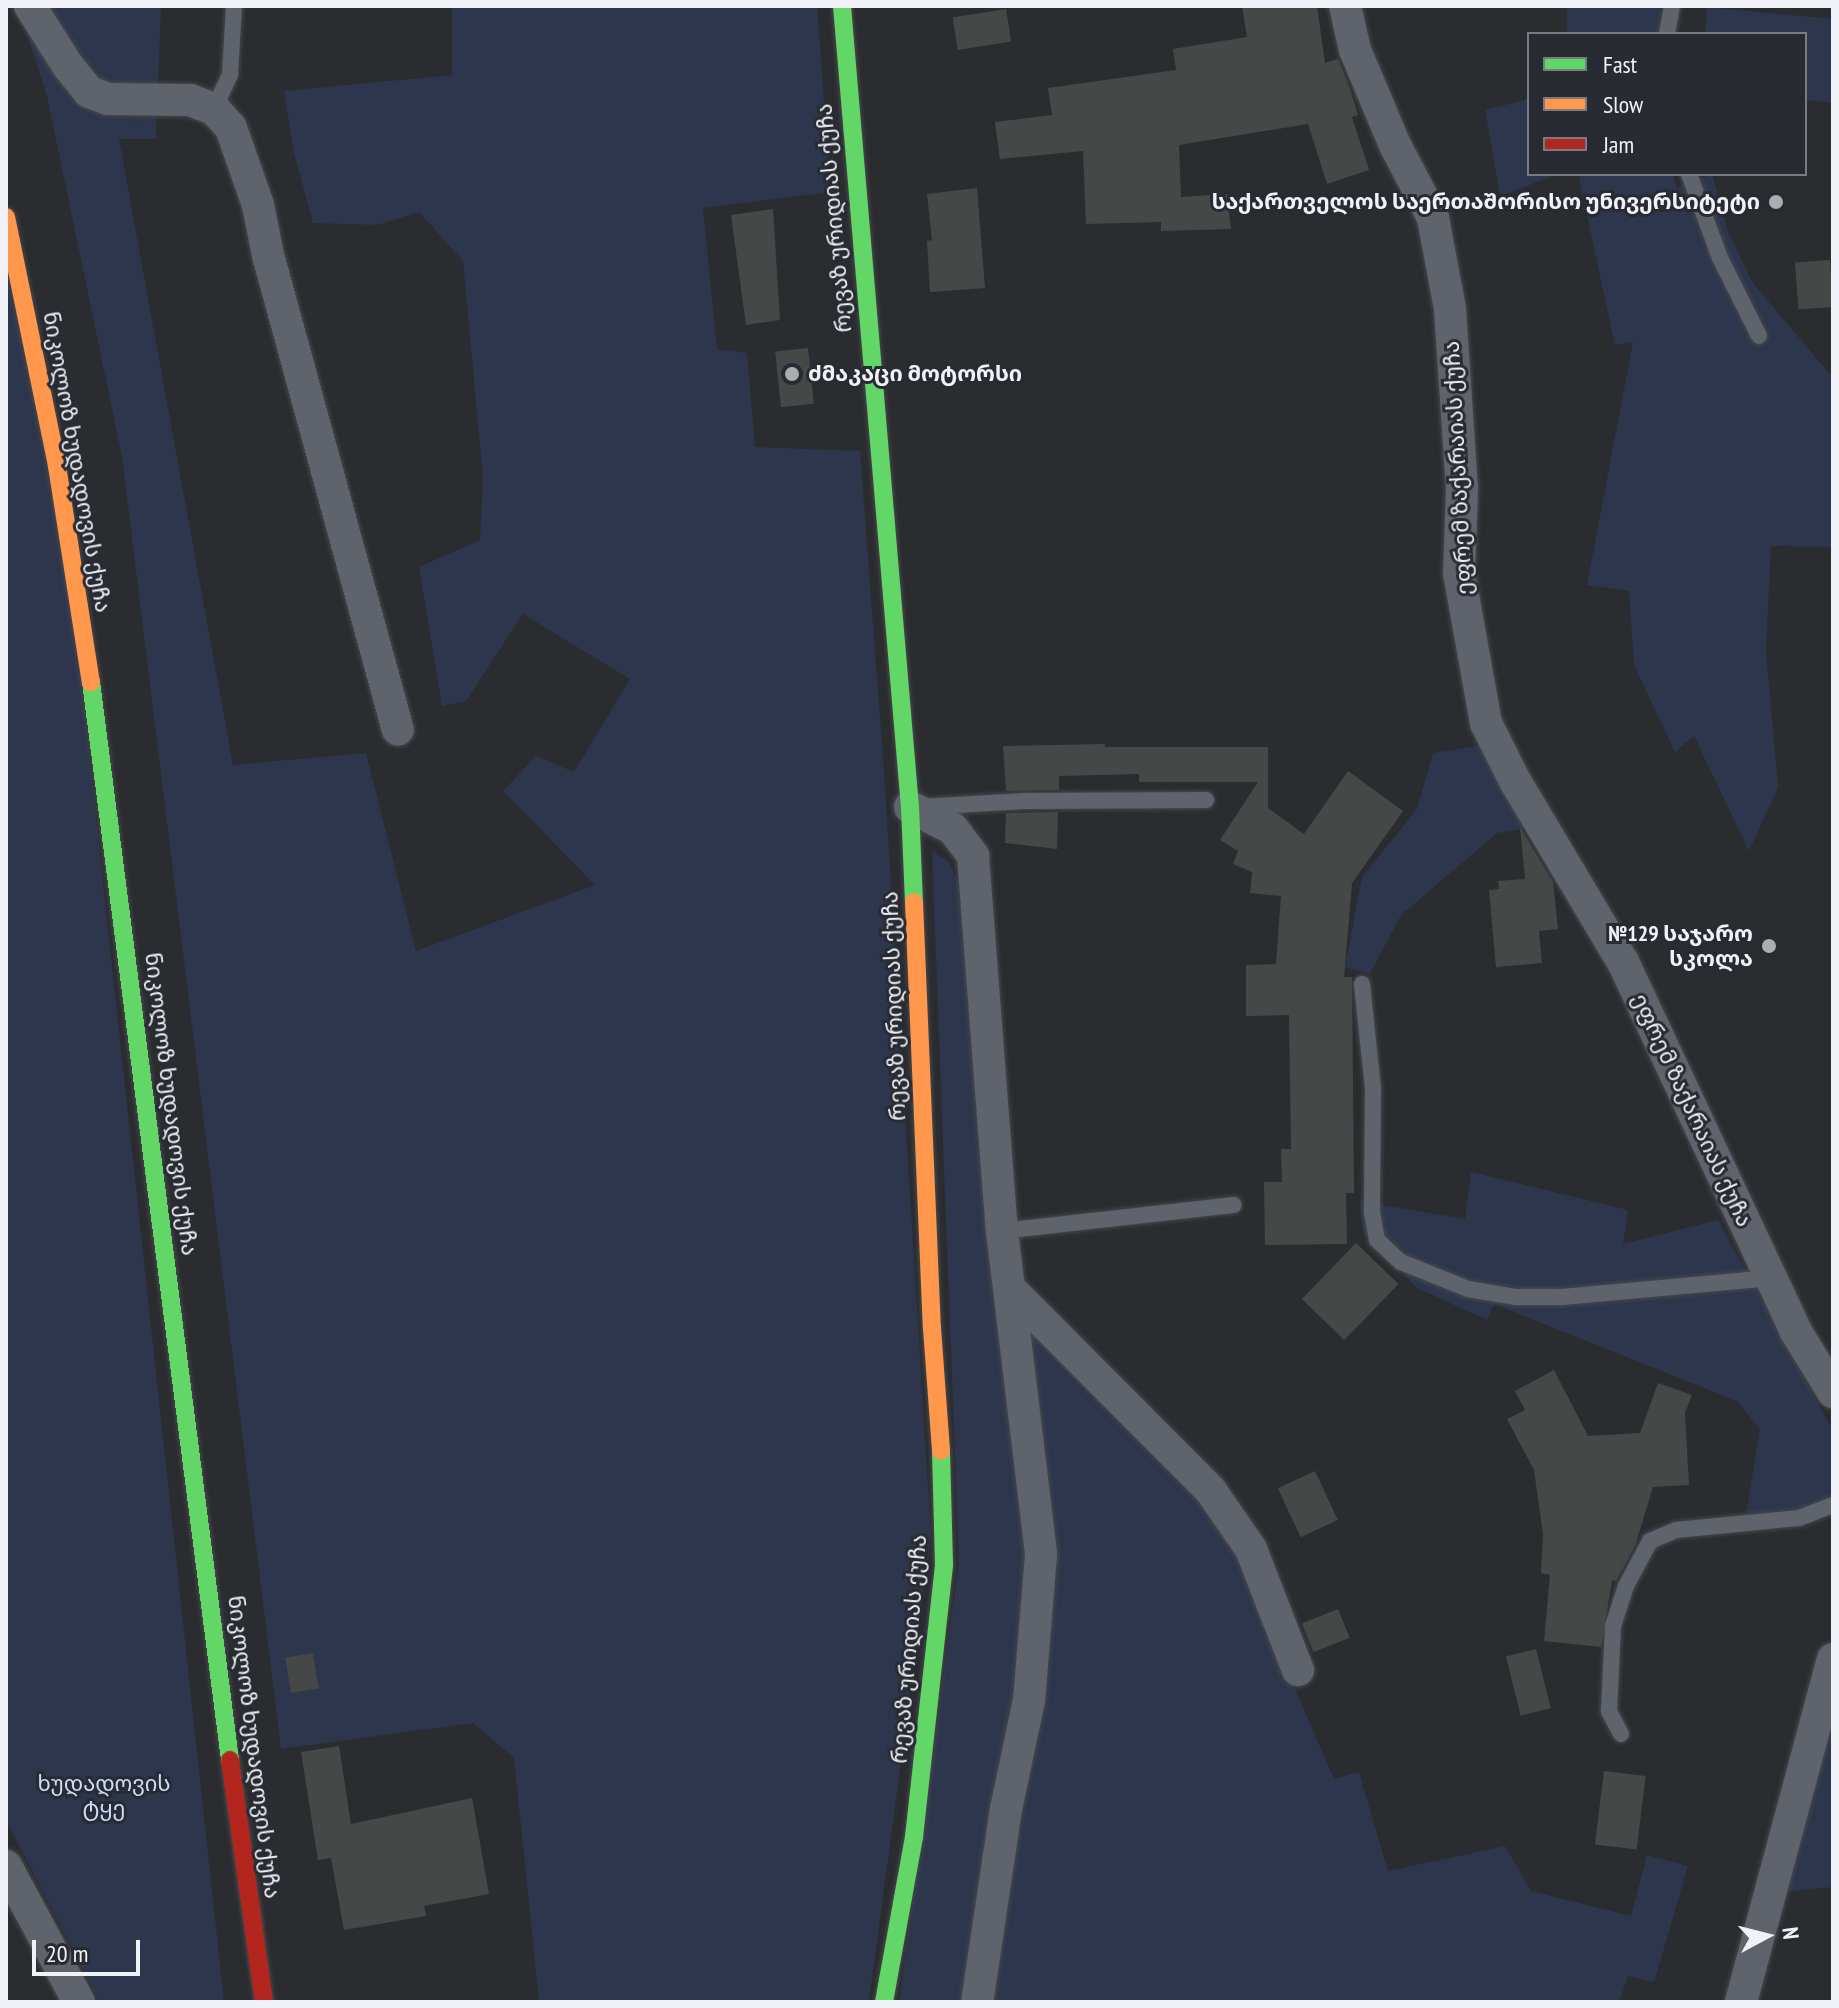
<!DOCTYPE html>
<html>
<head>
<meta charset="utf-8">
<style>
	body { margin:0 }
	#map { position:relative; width:1839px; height:2008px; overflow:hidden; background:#2a2c30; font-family:"PT Sans Narrow","Noto Sans Georgian",sans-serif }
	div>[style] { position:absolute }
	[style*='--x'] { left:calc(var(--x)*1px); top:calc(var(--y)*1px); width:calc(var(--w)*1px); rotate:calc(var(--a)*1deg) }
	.green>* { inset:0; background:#2d364d; transform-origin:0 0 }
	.building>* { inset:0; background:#464848; transform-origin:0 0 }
	.roads { filter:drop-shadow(0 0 2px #47484b) drop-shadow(0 0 2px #47484b) }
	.lane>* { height:16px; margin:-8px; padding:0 8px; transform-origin:8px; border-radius:8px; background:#5f636c }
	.street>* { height:32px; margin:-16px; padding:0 16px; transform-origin:16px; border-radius:16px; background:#5f636c }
	.fast>* { height:18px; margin:-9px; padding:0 9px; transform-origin:9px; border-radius:9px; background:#63d668 }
	.slow>* { height:18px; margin:-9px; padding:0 9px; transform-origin:9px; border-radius:9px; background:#ff974d }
	.jam>* { height:18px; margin:-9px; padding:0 9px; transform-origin:9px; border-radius:9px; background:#b3261e }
	.dots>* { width:22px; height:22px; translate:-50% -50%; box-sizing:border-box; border:4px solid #282b32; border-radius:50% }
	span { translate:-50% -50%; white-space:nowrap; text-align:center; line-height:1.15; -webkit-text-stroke:6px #282b32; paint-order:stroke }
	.poi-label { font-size:22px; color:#f0f2f7; font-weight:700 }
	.right { translate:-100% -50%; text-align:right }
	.left { translate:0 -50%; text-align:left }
	.street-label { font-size:22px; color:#f0f2f7 }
	.park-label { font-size:22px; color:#cddcff }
	.frame { position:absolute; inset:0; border:8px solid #f0f2f7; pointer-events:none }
	.legend { position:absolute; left:1527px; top:32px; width:280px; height:144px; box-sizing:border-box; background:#282b32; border:2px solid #787b81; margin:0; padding:10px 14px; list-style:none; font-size:24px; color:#f0f2f7 }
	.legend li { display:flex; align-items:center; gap:16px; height:40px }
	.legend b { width:40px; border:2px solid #787b81 }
	.north { position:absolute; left:1727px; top:1896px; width:80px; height:80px; -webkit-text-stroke:6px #282b32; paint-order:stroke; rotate:83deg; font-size:22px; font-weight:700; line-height:32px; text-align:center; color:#f0f2f7 }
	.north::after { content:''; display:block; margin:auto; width:28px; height:36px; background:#f0f2f7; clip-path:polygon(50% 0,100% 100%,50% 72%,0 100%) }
	.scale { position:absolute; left:32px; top:1940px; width:108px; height:36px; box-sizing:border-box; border:4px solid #f0f2f7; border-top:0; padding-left:10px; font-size:24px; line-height:28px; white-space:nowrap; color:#f0f2f7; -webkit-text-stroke:6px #282b32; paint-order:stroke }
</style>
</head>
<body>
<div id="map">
	<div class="green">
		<i style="clip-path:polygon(18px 6px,161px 6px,156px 139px,119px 139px,233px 765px,366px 753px,416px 951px,595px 885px,503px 791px,536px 756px,574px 772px,630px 679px,523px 614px,466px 701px,442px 706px,419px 567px,480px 540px,483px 477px,463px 261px,419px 212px,377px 225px,313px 223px,294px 153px,284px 91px,452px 75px,452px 6px,817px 6px,831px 192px,703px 208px,717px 349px,747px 353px,755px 447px,860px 451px,884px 771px,931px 1537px,869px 2002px,539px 2002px,514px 1758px,473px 1723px,281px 1749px,122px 457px,47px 96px)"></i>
		<i style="left:1567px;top:6px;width:93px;height:29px"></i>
		<i style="clip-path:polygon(1707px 7px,1833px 19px,1833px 103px,1805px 100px,1805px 34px,1705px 34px)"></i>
		<i style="clip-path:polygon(1529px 99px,1529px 174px,1558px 174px,1500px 196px,1485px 110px)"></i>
		<i style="clip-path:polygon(1578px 174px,1673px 174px,1677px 188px,1712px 174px,1727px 229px,1752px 282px,1833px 378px,1833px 547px,1771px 546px,1766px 651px,1778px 787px,1749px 851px,1694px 736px,1675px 752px,1634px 665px,1629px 591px,1587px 585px,1633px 342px,1615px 345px)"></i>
		<i style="clip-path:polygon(6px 247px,51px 401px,224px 2002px,100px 2002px,6px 1820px)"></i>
		<i style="clip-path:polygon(1483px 745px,1529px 828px,1497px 833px,1401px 915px,1370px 974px,1345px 967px,1362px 877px,1417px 809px,1433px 753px)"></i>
		<i style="clip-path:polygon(932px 851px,949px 862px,958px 883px,1028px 1581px,1023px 1662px,966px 2002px,899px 2002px,959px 1563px)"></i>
		<i style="clip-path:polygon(1471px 1172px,1628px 1210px,1623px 1244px,1718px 1220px,1833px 1431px,1833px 1494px,1814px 1506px,1746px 1515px,1760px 1429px,1737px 1401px,1494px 1304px,1487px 1320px,1417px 1288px,1363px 1232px,1360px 1201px,1465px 1219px)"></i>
		<i style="clip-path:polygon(1034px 1325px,1191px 1483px,1237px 1555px,1334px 1779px,1359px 1772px,1388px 1871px,1505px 1846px,1531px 1891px,1631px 1916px,1647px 1855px,1688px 1866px,1654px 1982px,1628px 1976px,1619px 2002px,992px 2002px,1036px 1684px,1023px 1332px)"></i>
		<i style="clip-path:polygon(1833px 1708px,1833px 1887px,1786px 1892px)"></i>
	</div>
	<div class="building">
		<i style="clip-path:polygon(1242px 6px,1317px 6px,1325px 63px,1338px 59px,1349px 86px,1358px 115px,1352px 117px,1369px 170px,1327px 184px,1308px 124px,1179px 145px,1181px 197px,1227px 194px,1231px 229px,1161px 231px,1161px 222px,1086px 224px,1083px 151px,1000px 159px,995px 122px,1052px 115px,1048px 88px,1176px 70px,1173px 49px,1247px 37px)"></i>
		<i style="left:1006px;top:9px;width:33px;height:54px;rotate:81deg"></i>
		<i style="clip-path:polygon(977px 188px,985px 288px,930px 292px,927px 241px,932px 240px,927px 194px)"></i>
		<i style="clip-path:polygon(773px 209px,780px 320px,746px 325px,731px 215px)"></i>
		<i style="left:1830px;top:260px;width:47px;height:35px;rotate:86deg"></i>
		<i style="left:808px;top:348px;width:56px;height:33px;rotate:84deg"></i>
		<i style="clip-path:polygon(1105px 744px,1105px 747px,1268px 747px,1268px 808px,1304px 834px,1348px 771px,1403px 811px,1352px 883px,1344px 977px,1352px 977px,1354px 1193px,1346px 1193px,1347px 1244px,1265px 1245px,1264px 1182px,1282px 1182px,1281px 1149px,1291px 1149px,1289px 1015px,1246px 1016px,1246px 965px,1276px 964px,1281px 896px,1250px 893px,1252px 872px,1233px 864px,1238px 851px,1220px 840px,1258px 782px,1139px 782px,1139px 774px,1059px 776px,1059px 790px,1006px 791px,1003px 746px)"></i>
		<i style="clip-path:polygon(1058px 812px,1057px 849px,1005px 843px,1006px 813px)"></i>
		<i style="clip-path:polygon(1520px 827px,1553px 882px,1558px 929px,1539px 931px,1542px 963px,1496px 967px,1489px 890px,1499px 889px,1498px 881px,1525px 879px)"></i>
		<i style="left:1356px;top:1243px;width:59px;height:78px;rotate:44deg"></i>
		<i style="clip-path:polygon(1554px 1370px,1588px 1436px,1640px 1433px,1658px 1383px,1692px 1395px,1685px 1413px,1689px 1485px,1653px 1487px,1635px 1546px,1616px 1581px,1612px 1580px,1601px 1647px,1544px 1641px,1550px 1575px,1541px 1573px,1543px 1534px,1534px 1470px,1507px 1419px,1525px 1410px,1515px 1391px)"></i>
		<i style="left:1315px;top:1471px;width:54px;height:41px;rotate:65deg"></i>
		<i style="left:1338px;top:1609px;width:31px;height:39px;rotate:68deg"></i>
		<i style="left:1536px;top:1649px;width:61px;height:31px;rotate:76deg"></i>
		<i style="left:313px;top:1653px;width:36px;height:28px;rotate:81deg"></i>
		<i style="clip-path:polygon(339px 1746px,351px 1824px,472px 1798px,489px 1894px,424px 1906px,426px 1916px,344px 1930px,331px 1858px,318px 1860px,301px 1752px)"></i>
		<i style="left:1604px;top:1771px;width:42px;height:74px;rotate:7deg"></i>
	</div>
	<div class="roads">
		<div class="lane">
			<i style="--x:1667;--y:34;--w:28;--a:-80"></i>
			<i style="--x:214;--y:109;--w:38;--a:-65"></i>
			<i style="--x:230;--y:75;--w:69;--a:-86.7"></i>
			<i style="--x:1689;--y:174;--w:90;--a:69.7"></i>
			<i style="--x:1720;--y:258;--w:87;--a:63.4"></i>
			<i style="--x:920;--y:807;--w:105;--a:-3.3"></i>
			<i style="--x:1025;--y:801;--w:181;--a:-0.3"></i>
			<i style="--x:1362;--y:984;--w:106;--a:84"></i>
			<i style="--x:1373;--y:1089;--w:123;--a:90.5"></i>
			<i style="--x:1372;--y:1212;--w:28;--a:80"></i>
			<i style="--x:1377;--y:1240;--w:33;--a:43"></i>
			<i style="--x:1401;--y:1262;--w:72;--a:21.9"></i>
			<i style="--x:1468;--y:1289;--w:49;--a:9.5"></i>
			<i style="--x:1516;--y:1297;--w:46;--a:0"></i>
			<i style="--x:1562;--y:1297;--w:210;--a:-5.2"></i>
			<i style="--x:1002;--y:1231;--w:233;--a:-6.4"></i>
			<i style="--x:1621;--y:1734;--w:26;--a:-118"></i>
			<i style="--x:1609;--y:1711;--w:85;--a:-87.3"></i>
			<i style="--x:1613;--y:1626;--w:42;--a:-72"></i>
			<i style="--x:1626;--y:1586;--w:51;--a:-61.9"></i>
			<i style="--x:1650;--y:1541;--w:28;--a:-23"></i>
			<i style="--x:1676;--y:1530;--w:124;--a:-5.6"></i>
			<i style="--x:1799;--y:1518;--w:36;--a:-21"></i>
		</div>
		<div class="street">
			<i style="--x:30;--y:6;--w:71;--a:57.7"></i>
			<i style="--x:68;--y:66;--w:33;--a:51"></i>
			<i style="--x:89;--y:92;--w:20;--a:20"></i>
			<i style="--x:108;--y:99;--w:82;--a:0.7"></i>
			<i style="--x:190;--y:100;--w:26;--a:21"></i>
			<i style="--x:214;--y:109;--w:25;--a:48"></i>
			<i style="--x:231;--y:128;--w:82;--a:70.7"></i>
			<i style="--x:258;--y:205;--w:51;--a:78.7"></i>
			<i style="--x:268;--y:255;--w:492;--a:74.7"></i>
			<i style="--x:1345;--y:6;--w:45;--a:77.2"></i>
			<i style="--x:1355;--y:50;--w:103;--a:67.2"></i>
			<i style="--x:1395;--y:145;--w:82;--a:62.5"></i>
			<i style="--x:1433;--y:218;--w:93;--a:79.4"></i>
			<i style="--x:1450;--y:309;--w:180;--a:86.2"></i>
			<i style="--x:1462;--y:489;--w:84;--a:92"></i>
			<i style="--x:1459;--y:573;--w:152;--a:79.8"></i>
			<i style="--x:1486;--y:723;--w:65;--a:63.4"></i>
			<i style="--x:1515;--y:781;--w:211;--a:59.2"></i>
			<i style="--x:1623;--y:962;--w:406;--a:64.9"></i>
			<i style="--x:1795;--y:1330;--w:73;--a:58.5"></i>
			<i style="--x:910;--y:807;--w:48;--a:27.1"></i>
			<i style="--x:953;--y:829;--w:34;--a:53"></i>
			<i style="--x:973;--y:856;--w:376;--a:85.6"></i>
			<i style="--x:1002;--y:1231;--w:326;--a:83.1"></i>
			<i style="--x:1041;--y:1555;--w:145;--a:94.7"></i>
			<i style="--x:1029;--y:1700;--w:111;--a:101.9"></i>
			<i style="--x:1006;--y:1809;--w:195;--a:98.5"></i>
			<i style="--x:1010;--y:1289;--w:285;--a:45.1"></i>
			<i style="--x:1211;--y:1491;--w:70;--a:55.4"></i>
			<i style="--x:1251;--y:1549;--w:130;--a:68.8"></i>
			<i style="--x:6;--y:1866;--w:154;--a:61.8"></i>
			<i style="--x:1741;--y:2002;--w:355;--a:-75"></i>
		</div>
		<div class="fast">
			<i style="--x:842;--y:6;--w:804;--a:85.15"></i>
			<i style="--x:910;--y:807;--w:95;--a:87.6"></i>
			<i style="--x:91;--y:682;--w:1087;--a:82.65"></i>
			<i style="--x:884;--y:2002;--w:168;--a:-79.7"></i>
			<i style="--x:914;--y:1837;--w:274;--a:-83.7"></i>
			<i style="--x:944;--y:1565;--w:114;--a:-91.5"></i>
		</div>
		<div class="slow">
			<i style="--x:6;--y:217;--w:254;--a:78.4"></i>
			<i style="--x:57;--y:466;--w:219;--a:81.1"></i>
			<i style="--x:914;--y:902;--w:426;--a:87.6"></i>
			<i style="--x:932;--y:1328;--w:123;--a:85.8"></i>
		</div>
		<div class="jam">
			<i style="--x:230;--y:1760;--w:244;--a:82"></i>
		</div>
	</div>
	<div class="dots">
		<i style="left:1776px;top:202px;background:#abadb1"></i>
		<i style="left:792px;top:374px;background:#abadb1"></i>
		<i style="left:1769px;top:946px;background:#abadb1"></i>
	</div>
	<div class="poi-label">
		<span class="right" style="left:1760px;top:202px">საქართველოს საერთაშორისო უნივერსიტეტი</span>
		<span class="left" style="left:808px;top:374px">ძმაკაცი მოტორსი</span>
		<span class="right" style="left:1753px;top:946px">№129 საჯარო<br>სკოლა</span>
	</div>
	<div class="street-label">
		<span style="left:834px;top:218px;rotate:-95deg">რევაზ ურიდიას ქუჩა</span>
		<span style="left:77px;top:462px;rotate:80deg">ნიკოლოზ ხუდადოვის ქუჩა</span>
		<span style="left:1458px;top:468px;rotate:-93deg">ეფრემ ზაქარაიას ქუჩა</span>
		<span style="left:894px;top:1006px;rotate:-92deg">რევაზ ურიდიას ქუჩა</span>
		<span style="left:171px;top:1104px;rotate:83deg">ნიკოლოზ ხუდადოვის ქუჩა</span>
		<span style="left:1692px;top:1110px;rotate:65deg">ეფრემ ზაქარაიას ქუჩა</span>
		<span style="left:909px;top:1649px;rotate:-85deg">რევაზ ურიდიას ქუჩა</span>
		<span style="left:254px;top:1747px;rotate:83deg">ნიკოლოზ ხუდადოვის ქუჩა</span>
	</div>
	<div class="park-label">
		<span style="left:104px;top:1796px">ხუდადოვის<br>ტყე</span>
	</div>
	<div class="frame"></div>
	<ul class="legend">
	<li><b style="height:10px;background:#63d668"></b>Fast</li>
	<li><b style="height:10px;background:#ff974d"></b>Slow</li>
	<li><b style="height:10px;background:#b3261e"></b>Jam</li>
	</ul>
	<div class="north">N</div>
	<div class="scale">20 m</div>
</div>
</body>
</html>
